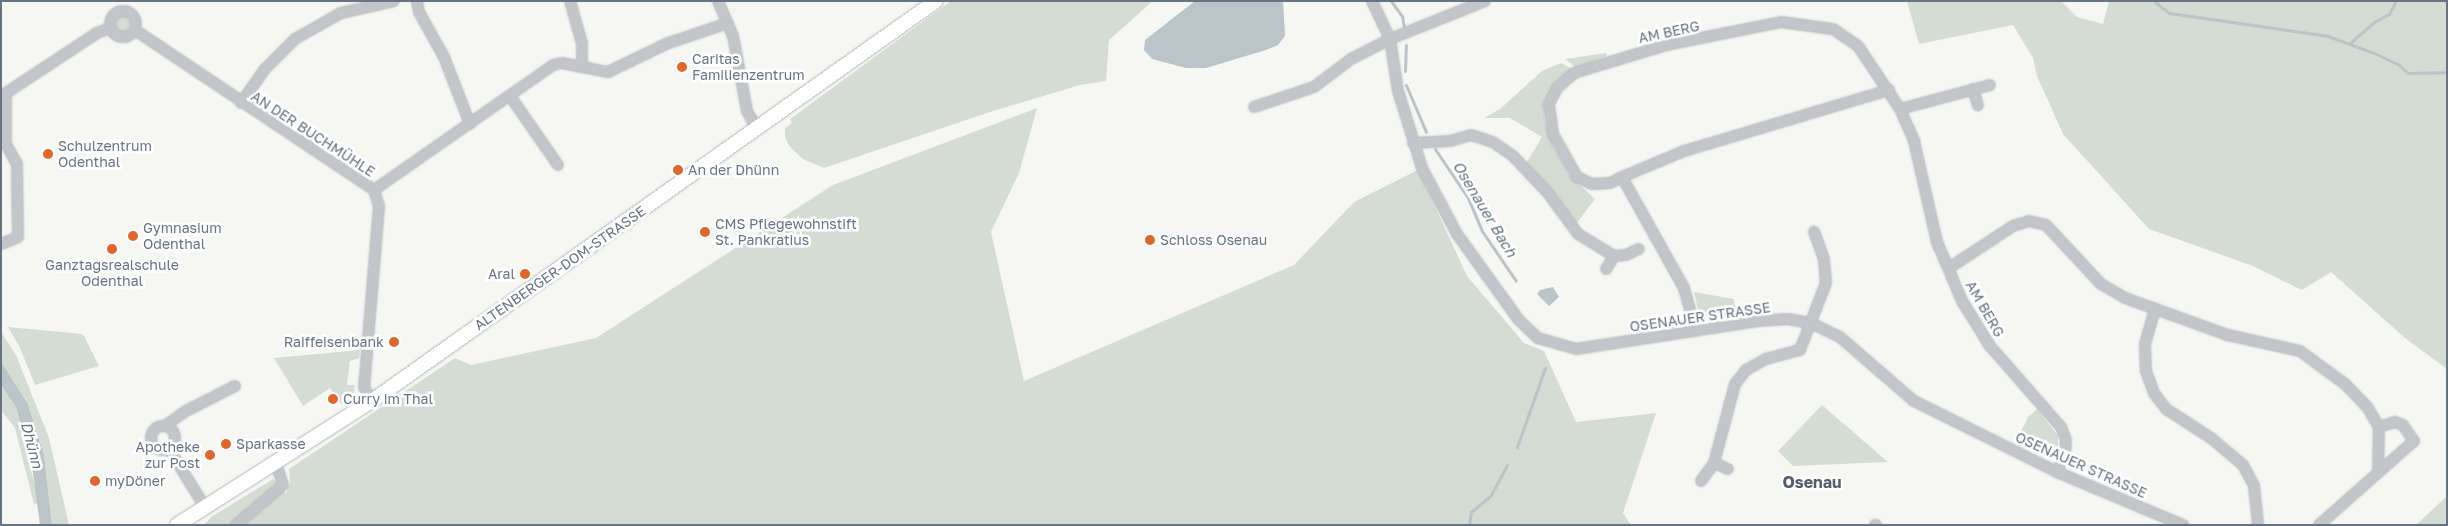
<!DOCTYPE html>
<html>
<head>
<meta charset="utf-8">
<style>
	body { margin:0 }
	#map { position:relative; width:2448px; height:526px; overflow:hidden; background:#f6f7f3; font-family:"Golos Text",sans-serif }
	div>[style] { position:absolute }
	[style*='--x'] { left:calc(var(--x)*1px); top:calc(var(--y)*1px); width:calc(var(--w)*1px); rotate:calc(var(--a)*1deg) }
	.green>* { inset:0; background:#d5dcd3 }
	.round { border-radius:50% }
	.water>* { inset:0; background:#bac4c9 }
	.stream>* { height:3px; margin:-1.5px; padding:0 1.5px; transform-origin:1.5px; border-radius:1.5px; background:#bac4c9 }
	.roads { filter:drop-shadow(0 0 1px #b3b7bb) drop-shadow(0 0 1px #b3b7bb) }
	.minor>* { height:10px; margin:-5px; padding:0 5px; transform-origin:5px; border-radius:5px; background:#c2c5c9 }
	.minor>.ring { margin:-5px; padding:0; box-sizing:content-box; background:none; border:10px solid #c2c5c9; border-radius:50% }
	.major>* { height:14px; margin:-7px; padding:0 7px; transform-origin:7px; border-radius:7px; background:#fff }
	.dots>* { width:14px; height:14px; translate:-50% -50%; box-sizing:border-box; border:2px solid #fff; border-radius:50% }
	span { translate:-50% -50%; white-space:nowrap; text-align:center; line-height:1.15; -webkit-text-stroke:5px #fff; paint-order:stroke }
	.street-label { font-size:14px; color:#667484 }
	.poi-label { font-size:14px; color:#667484 }
	.left { translate:0 -50%; text-align:left }
	.right { translate:-100% -50%; text-align:right }
	.water-label { font-size:15px; color:#627580; font-style:italic }
	.quarter-label { font-size:16px; color:#545e69; font-weight:700 }
	.frame { position:absolute; inset:0; border:2px solid #667484; pointer-events:none }
</style>
</head>
<body>
<div id="map">
	<div class="green">
		<i style="clip-path:polygon(951px 1px,1153px 1px,1109px 40px,1106px 81px,1080px 85px,990px 112px,824px 168px,803px 159px,790px 147px,785px 137px,785px 128px,792px 123px,790px 119px)"></i>
		<i style="clip-path:polygon(1907px 1px,2061px 1px,2077px 17px,2103px 24px,2109px 1px,2447px 1px,2447px 369px,2405px 338px,2331px 272px,2302px 290px,2253px 266px,2149px 229px,2063px 134px,2037px 76px,2033px 58px,2013px 25px,1919px 44px)"></i>
		<i class="round" style="left:114px;top:16px;width:16px;height:16px"></i>
		<i style="clip-path:polygon(1606px 53px,1607px 56px,1577px 68px,1565px 59px)"></i>
		<i style="clip-path:polygon(1561px 63px,1574px 70px,1545px 102px,1544px 118px,1549px 138px,1568px 174px,1595px 199px,1576px 224px,1525px 165px,1542px 137px,1510px 118px,1484px 118px,1500px 109px,1542px 71px)"></i>
		<i style="clip-path:polygon(1037px 108px,1019px 173px,991px 232px,1024px 381px,1294px 265px,1354px 202px,1418px 170px,1467px 276px,1524px 343px,1544px 351px,1576px 422px,1656px 413px,1623px 513px,1631px 525px,204px 525px,211px 517px,273px 479px,286px 494px,290px 484px,289px 469px,455px 358px,471px 365px,596px 338px,833px 185px)"></i>
		<i style="clip-path:polygon(1694px 292px,1734px 299px,1734px 305px,1767px 311px,1710px 319px,1698px 309px)"></i>
		<i style="clip-path:polygon(8px 327px,83px 334px,99px 366px,35px 385px,20px 348px)"></i>
		<i style="clip-path:polygon(1px 332px,16px 355px,49px 438px,69px 525px,52px 525px,44px 455px,28px 404px,1px 362px)"></i>
		<i style="clip-path:polygon(360px 350px,359px 358px,350px 361px,347px 385px,355px 385px,354px 393px,344px 394px,345px 401px,341px 404px,330px 388px,303px 406px,274px 358px)"></i>
		<i style="clip-path:polygon(1px 385px,16px 407px,39px 503px,34px 504px,15px 428px,1px 410px)"></i>
		<i style="clip-path:polygon(1822px 405px,1888px 462px,1793px 466px,1778px 451px)"></i>
		<i style="clip-path:polygon(2037px 409px,2058px 436px,2058px 448px,2052px 453px,2017px 440px,2028px 417px)"></i>
		<i style="clip-path:polygon(2447px 496px,2447px 525px,2416px 525px)"></i>
	</div>
	<div class="water">
		<i style="clip-path:polygon(1195px 1px,1283px 1px,1285px 36px,1278px 45px,1266px 50px,1206px 68px,1186px 68px,1152px 59px,1144px 50px,1145px 40px)"></i>
		<i style="clip-path:polygon(1553px 287px,1559px 297px,1549px 306px,1537px 294px,1540px 290px)"></i>
		<i style="clip-path:polygon(1px 362px,28px 404px,44px 455px,52px 525px,40px 525px,33px 473px,16px 407px,1px 385px)"></i>
	</div>
	<div class="stream">
		<i style="--x:1391;--y:1;--w:19;--a:54"></i>
		<i style="--x:1402;--y:16;--w:11;--a:80"></i>
		<i style="--x:2154;--y:1;--w:19;--a:39"></i>
		<i style="--x:2169;--y:13;--w:161;--a:8.2"></i>
		<i style="--x:2328;--y:36;--w:49;--a:20.3"></i>
		<i style="--x:2374;--y:53;--w:26;--a:25"></i>
		<i style="--x:2398;--y:64;--w:13;--a:42"></i>
		<i style="--x:2408;--y:73;--w:39;--a:-1"></i>
		<i style="--x:2350;--y:43;--w:32;--a:-41"></i>
		<i style="--x:2374;--y:22;--w:17;--a:-28"></i>
		<i style="--x:2389;--y:14;--w:15;--a:-62"></i>
		<i style="--x:1405;--y:71;--w:26;--a:-88"></i>
		<i style="--x:1406;--y:85;--w:51;--a:66.9"></i>
		<i style="--x:1435;--y:149;--w:59;--a:56"></i>
		<i style="--x:1468;--y:198;--w:36;--a:67"></i>
		<i style="--x:1482;--y:231;--w:60;--a:55.8"></i>
		<i style="--x:1517;--y:447;--w:84;--a:-70.5"></i>
		<i style="--x:1469;--y:525;--w:13;--a:-81"></i>
		<i style="--x:1471;--y:512;--w:26;--a:-40"></i>
		<i style="--x:1491;--y:495;--w:34;--a:-62"></i>
	</div>
	<div class="roads">
		<div class="minor">
			<i style="--x:417;--y:1;--w:11;--a:80"></i>
			<i style="--x:419;--y:12;--w:51;--a:60.9"></i>
			<i style="--x:444;--y:57;--w:72;--a:68.8"></i>
			<i style="--x:570;--y:1;--w:44;--a:74.1"></i>
			<i style="--x:582;--y:43;--w:23;--a:90"></i>
			<i style="--x:718;--y:1;--w:38;--a:67"></i>
			<i style="--x:733;--y:36;--w:76;--a:79.4"></i>
			<i style="--x:747;--y:111;--w:21;--a:61"></i>
			<i style="--x:1372;--y:1;--w:42;--a:64.7"></i>
			<i style="--x:1390;--y:39;--w:53;--a:81.3"></i>
			<i style="--x:1398;--y:91;--w:81;--a:72.7"></i>
			<i style="--x:1422;--y:168;--w:75;--a:62.1"></i>
			<i style="--x:1457;--y:234;--w:105;--a:54.3"></i>
			<i style="--x:1518;--y:319;--w:28;--a:44"></i>
			<i style="--x:1538;--y:338;--w:40;--a:16"></i>
			<i style="--x:1576;--y:349;--w:184;--a:-8.7"></i>
			<i style="--x:1758;--y:321;--w:30;--a:-4"></i>
			<i style="--x:1788;--y:319;--w:23;--a:10"></i>
			<i style="--x:1811;--y:323;--w:32;--a:26"></i>
			<i style="--x:1840;--y:337;--w:98;--a:40.9"></i>
			<i style="--x:1914;--y:401;--w:160;--a:26.4"></i>
			<i style="--x:2057;--y:472;--w:137;--a:22.8"></i>
			<i class="ring" style="left:110px;top:11px;width:16px;height:16px"></i>
			<i style="--x:135;--y:30;--w:288;--a:33.8"></i>
			<i style="--x:374;--y:190;--w:17;--a:73"></i>
			<i style="--x:379;--y:206;--w:182;--a:94.7"></i>
			<i style="--x:364;--y:387;--w:16;--a:60"></i>
			<i style="--x:1973;--y:89;--w:17;--a:73"></i>
			<i style="--x:510;--y:96;--w:84;--a:55.2"></i>
			<i style="--x:241;--y:103;--w:42;--a:-54.8"></i>
			<i style="--x:265;--y:69;--w:42;--a:-45"></i>
			<i style="--x:295;--y:39;--w:53;--a:-29.5"></i>
			<i style="--x:341;--y:13;--w:54;--a:-12.8"></i>
			<i style="--x:1254;--y:107;--w:63;--a:-18.4"></i>
			<i style="--x:1314;--y:87;--w:46;--a:-37.1"></i>
			<i style="--x:1351;--y:59;--w:44;--a:-27.1"></i>
			<i style="--x:1390;--y:39;--w:102;--a:-21.8"></i>
			<i style="--x:1900;--y:109;--w:93;--a:-14.9"></i>
			<i style="--x:1413;--y:143;--w:37;--a:-3"></i>
			<i style="--x:1450;--y:141;--w:22;--a:-16"></i>
			<i style="--x:1471;--y:135;--w:23;--a:18"></i>
			<i style="--x:1493;--y:142;--w:24;--a:35"></i>
			<i style="--x:1513;--y:156;--w:51;--a:46.6"></i>
			<i style="--x:1548;--y:193;--w:51;--a:53.8"></i>
			<i style="--x:1578;--y:234;--w:42;--a:31.4"></i>
			<i style="--x:1614;--y:256;--w:12;--a:-5"></i>
			<i style="--x:1626;--y:255;--w:14;--a:-25"></i>
			<i style="--x:1622;--y:177;--w:13;--a:153"></i>
			<i style="--x:1610;--y:183;--w:18;--a:177"></i>
			<i style="--x:1592;--y:184;--w:17;--a:-155"></i>
			<i style="--x:1577;--y:177;--w:49;--a:-119.2"></i>
			<i style="--x:1553;--y:134;--w:30;--a:-98"></i>
			<i style="--x:1549;--y:104;--w:18;--a:-63"></i>
			<i style="--x:1557;--y:88;--w:23;--a:-41"></i>
			<i style="--x:1574;--y:73;--w:96;--a:-16.9"></i>
			<i style="--x:1666;--y:45;--w:117;--a:-11.3"></i>
			<i style="--x:1781;--y:22;--w:52;--a:7.7"></i>
			<i style="--x:1833;--y:29;--w:30;--a:34"></i>
			<i style="--x:1858;--y:46;--w:76;--a:56.3"></i>
			<i style="--x:1900;--y:109;--w:35;--a:66"></i>
			<i style="--x:1914;--y:141;--w:104;--a:77.2"></i>
			<i style="--x:1937;--y:242;--w:64;--a:67"></i>
			<i style="--x:1962;--y:301;--w:53;--a:58.1"></i>
			<i style="--x:1990;--y:346;--w:108;--a:48.8"></i>
			<i style="--x:2061;--y:427;--w:14;--a:69"></i>
			<i style="--x:2066;--y:440;--w:14;--a:94"></i>
			<i style="--x:2065;--y:454;--w:20;--a:114"></i>
			<i style="--x:374;--y:190;--w:218;--a:-34.9"></i>
			<i style="--x:553;--y:65;--w:9;--a:-13"></i>
			<i style="--x:562;--y:63;--w:47;--a:11.1"></i>
			<i style="--x:608;--y:72;--w:64;--a:-25.8"></i>
			<i style="--x:666;--y:44;--w:65;--a:-18.7"></i>
			<i style="--x:1;--y:244;--w:18;--a:-22"></i>
			<i style="--x:18;--y:237;--w:73;--a:-90.8"></i>
			<i style="--x:17;--y:164;--w:23;--a:-119"></i>
			<i style="--x:6;--y:144;--w:51;--a:-90"></i>
			<i style="--x:6;--y:93;--w:109;--a:-33.4"></i>
			<i style="--x:97;--y:33;--w:14;--a:-21"></i>
			<i style="--x:1949;--y:268;--w:77;--a:-33.3"></i>
			<i style="--x:2013;--y:226;--w:17;--a:-17"></i>
			<i style="--x:2029;--y:221;--w:17;--a:13"></i>
			<i style="--x:2046;--y:225;--w:81;--a:47"></i>
			<i style="--x:2101;--y:284;--w:28;--a:30"></i>
			<i style="--x:2125;--y:298;--w:109;--a:19.8"></i>
			<i style="--x:2228;--y:335;--w:74;--a:12.5"></i>
			<i style="--x:2300;--y:351;--w:56;--a:36.3"></i>
			<i style="--x:2345;--y:384;--w:33;--a:46"></i>
			<i style="--x:2368;--y:408;--w:22;--a:60"></i>
			<i style="--x:1606;--y:269;--w:15;--a:-58"></i>
			<i style="--x:2155;--y:309;--w:37;--a:106"></i>
			<i style="--x:2145;--y:345;--w:26;--a:88"></i>
			<i style="--x:2146;--y:371;--w:23;--a:70"></i>
			<i style="--x:2154;--y:393;--w:20;--a:53"></i>
			<i style="--x:2166;--y:409;--w:54;--a:32.8"></i>
			<i style="--x:2211;--y:438;--w:42;--a:40.2"></i>
			<i style="--x:2243;--y:465;--w:24;--a:62"></i>
			<i style="--x:2254;--y:486;--w:39;--a:84"></i>
			<i style="--x:1696;--y:331;--w:45;--a:-105.6"></i>
			<i style="--x:1684;--y:288;--w:127;--a:-119.2"></i>
			<i style="--x:1622;--y:177;--w:67;--a:-22.8"></i>
			<i style="--x:1684;--y:151;--w:214;--a:-16.6"></i>
			<i style="--x:166;--y:425;--w:24;--a:-35"></i>
			<i style="--x:186;--y:411;--w:55;--a:-27"></i>
			<i class="ring" style="left:151px;top:426px;width:14px;height:14px"></i>
			<i style="--x:169;--y:449;--w:68;--a:58.2"></i>
			<i style="--x:1714;--y:463;--w:15;--a:23"></i>
			<i style="--x:2378;--y:473;--w:46;--a:-88.8"></i>
			<i style="--x:1701;--y:481;--w:22;--a:-54"></i>
			<i style="--x:1714;--y:463;--w:82;--a:-75.1"></i>
			<i style="--x:1735;--y:384;--w:18;--a:-52"></i>
			<i style="--x:1746;--y:370;--w:23;--a:-29"></i>
			<i style="--x:1766;--y:359;--w:35;--a:-15"></i>
			<i style="--x:1800;--y:350;--w:72;--a:-68.8"></i>
			<i style="--x:1826;--y:283;--w:24;--a:-95"></i>
			<i style="--x:1824;--y:259;--w:29;--a:-110"></i>
			<i style="--x:236;--y:525;--w:62;--a:-40.4"></i>
			<i style="--x:283;--y:485;--w:22;--a:-108"></i>
			<i style="--x:1875;--y:525;--w:1;--a:0"></i>
			<i style="--x:2319;--y:525;--w:127;--a:-41.5"></i>
			<i style="--x:2414;--y:441;--w:19;--a:-125"></i>
			<i style="--x:2403;--y:425;--w:9;--a:-159"></i>
			<i style="--x:2395;--y:422;--w:17;--a:163"></i>
		</div>
		<div class="major">
			<i style="--x:177;--y:525;--w:231;--a:-32.5"></i>
			<i style="--x:372;--y:401;--w:691;--a:-35.35"></i>
		</div>
	</div>
	<div class="dots">
		<i style="left:682px;top:67px;background:#e16629"></i>
		<i style="left:48px;top:154px;background:#e16629"></i>
		<i style="left:678px;top:170px;background:#e16629"></i>
		<i style="left:705px;top:232px;background:#e16629"></i>
		<i style="left:133px;top:236px;background:#e16629"></i>
		<i style="left:1150px;top:240px;background:#e16629"></i>
		<i style="left:112px;top:249px;background:#e16629"></i>
		<i style="left:525px;top:274px;background:#e16629"></i>
		<i style="left:394px;top:342px;background:#e16629"></i>
		<i style="left:333px;top:399px;background:#e16629"></i>
		<i style="left:226px;top:444px;background:#e16629"></i>
		<i style="left:210px;top:455px;background:#e16629"></i>
		<i style="left:95px;top:481px;background:#e16629"></i>
	</div>
	<div class="street-label">
		<span style="left:1669px;top:32px;rotate:-12deg">AM BERG</span>
		<span style="left:313px;top:134px;rotate:33deg">AN DER BUCHMÜHLE</span>
		<span style="left:560px;top:268px;rotate:-35deg">ALTENBERGER-DOM-STRASSE</span>
		<span style="left:1985px;top:309px;rotate:60deg">AM BERG</span>
		<span style="left:1700px;top:317px;rotate:-8deg">OSENAUER STRASSE</span>
		<span style="left:2081px;top:465px;rotate:24deg">OSENAUER STRASSE</span>
	</div>
	<div class="poi-label">
		<span class="left" style="left:692px;top:67px">Caritas<br>Familienzentrum</span>
		<span class="left" style="left:58px;top:154px">Schulzentrum<br>Odenthal</span>
		<span class="left" style="left:688px;top:170px">An der Dhünn</span>
		<span class="left" style="left:715px;top:232px">CMS Pflegewohnstift<br>St. Pankratius</span>
		<span class="left" style="left:143px;top:236px">Gymnasium<br>Odenthal</span>
		<span class="left" style="left:1160px;top:240px">Schloss Osenau</span>
		<span style="left:112px;top:273px">Ganztagsrealschule<br>Odenthal</span>
		<span class="right" style="left:515px;top:274px">Aral</span>
		<span class="right" style="left:384px;top:342px">Raiffeisenbank</span>
		<span class="left" style="left:343px;top:399px">Curry im Thal</span>
		<span class="left" style="left:236px;top:444px">Sparkasse</span>
		<span class="right" style="left:200px;top:455px">Apotheke<br>zur Post</span>
		<span class="left" style="left:105px;top:481px">myDöner</span>
	</div>
	<div class="water-label">
		<span style="left:1485px;top:209px;rotate:59deg">Osenauer Bach</span>
		<span style="left:32px;top:445px;rotate:75deg">Dhünn</span>
	</div>
	<div class="quarter-label">
		<span style="left:1812px;top:482px">Osenau</span>
	</div>
	<div class="frame"></div>
</div>
</body>
</html>
